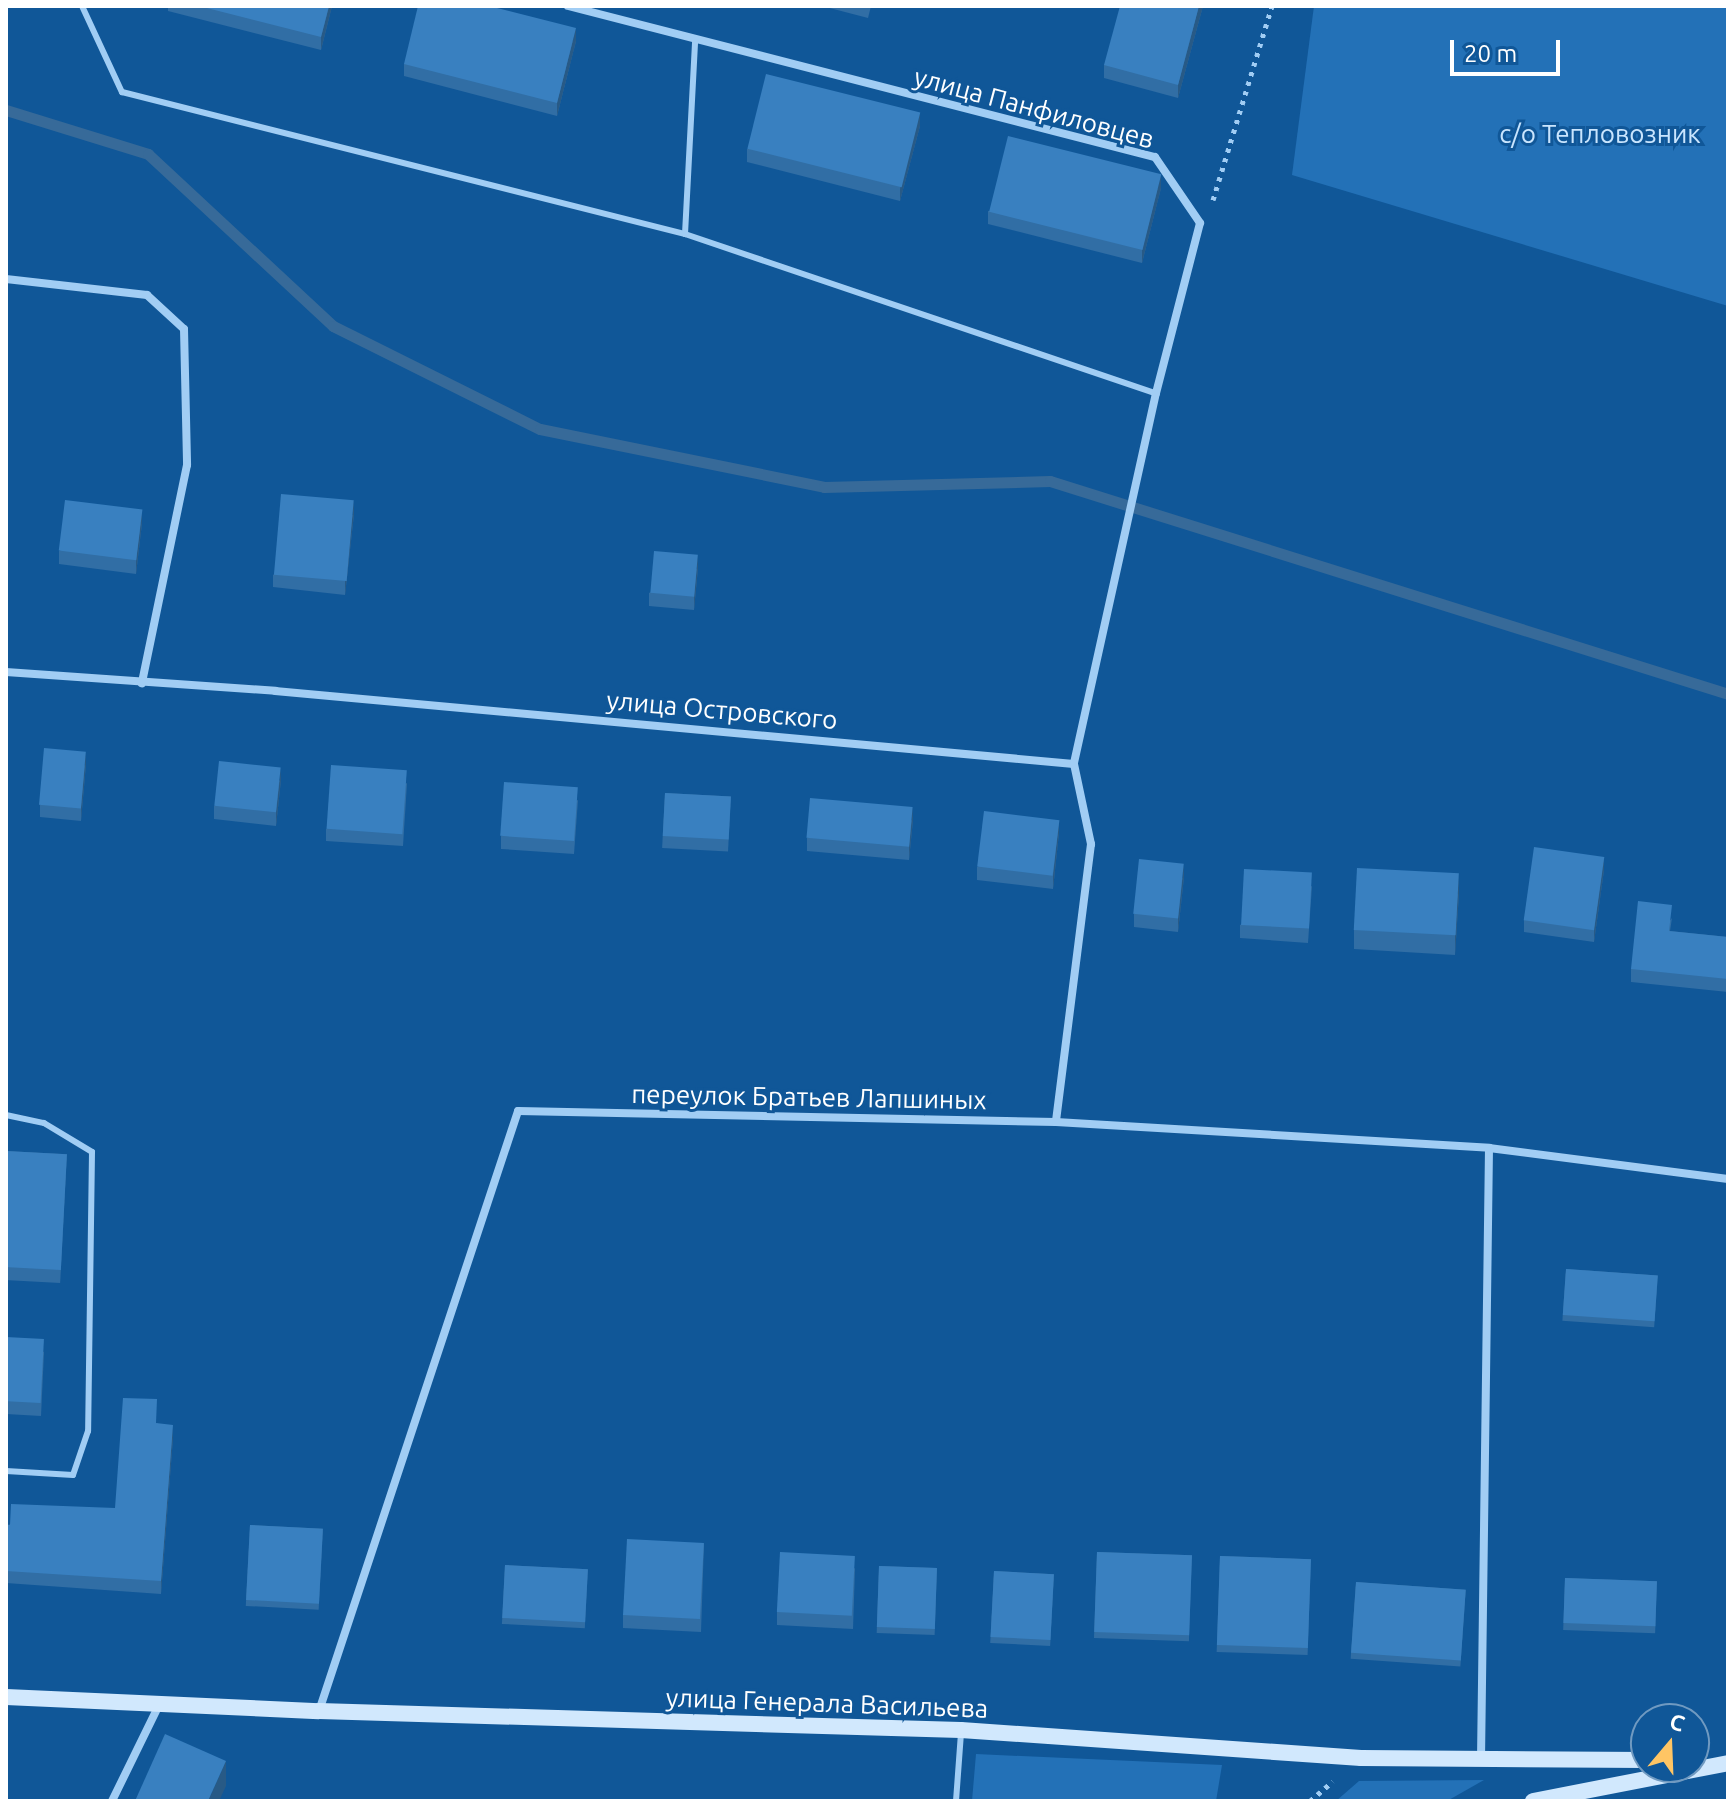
<!DOCTYPE html>
<html>
<head>
<meta charset="utf-8">
<style>
	body { margin:0 }
	#map { position:relative; width:1734px; height:1807px; overflow:hidden; background:#105798; font-family:Ubuntu,sans-serif }
	div>[style] { position:absolute }
	[style*='--x'] { left:calc(var(--x)*1px); top:calc(var(--y)*1px); width:calc(var(--w)*1px); rotate:calc(var(--a)*1deg) }
	.green>* { inset:0; background:#2371b7 }
	.stream>* { height:11px; margin:-5.5px; padding:0 5.5px; transform-origin:5.5px; border-radius:5.5px; background:#376a99 }
	.path>* { height:5px; margin-top:-2.5px; transform-origin:0; background:repeating-linear-gradient(90deg,#a1cdf4 0 4px,transparent 0 10px) }
	.lane>* { height:6px; margin:-3px; padding:0 3px; transform-origin:3px; border-radius:3px; background:#a1cdf4 }
	.street>* { height:8px; margin:-4px; padding:0 4px; transform-origin:4px; border-radius:4px; background:#a1cdf4 }
	.secondary>* { height:16px; margin:-8px; padding:0 8px; transform-origin:8px; border-radius:8px; background:#d1e8fd }
	.wall>* { inset:0; background:#316ea5; transform-origin:0 0 }
	.shaded-wall>* { inset:0; background:#285a86 }
	.building>* { inset:0; background:#3980c0; transform-origin:0 0 }
	span { translate:-50% -50%; white-space:nowrap; text-align:center; line-height:1.15; -webkit-text-stroke:6px #105798; paint-order:stroke }
	.street-label { font-size:26px; color:#fff }
	.park-label { font-size:26px; color:#c9e5fe }
	.frame { position:absolute; inset:0; border:8px solid #fff; pointer-events:none }
	.north { position:absolute; left:1630px; top:1703px; width:80px; height:80px; box-sizing:border-box; background:#105798; border:2px solid #709ac1; border-radius:50%; rotate:19deg; font-size:22px; font-weight:700; line-height:32px; text-align:center; color:#fff }
	.north::after { content:''; display:block; margin:auto; width:28px; height:36px; background:#ffc564; clip-path:polygon(50% 0,100% 100%,50% 72%,0 100%) }
	.scale { position:absolute; left:1450px; top:40px; width:110px; height:36px; box-sizing:border-box; border:4px solid #fff; border-top:0; padding-left:10px; font-size:24px; line-height:28px; white-space:nowrap; color:#fff; -webkit-text-stroke:6px #105798; paint-order:stroke }
</style>
</head>
<body>
<div id="map">
	<div class="green">
		<i style="clip-path:polygon(1314px 6px,1728px 6px,1728px 306px,1292px 175px)"></i>
		<i style="clip-path:polygon(976px 1754px,1222px 1765px,1216px 1801px,972px 1801px)"></i>
		<i style="clip-path:polygon(1484px 1780px,1447px 1801px,1336px 1801px,1359px 1781px)"></i>
	</div>
	<div class="stream">
		<i style="--x:6;--y:110;--w:149;--a:17.2"></i>
		<i style="--x:148;--y:154;--w:253;--a:42.9"></i>
		<i style="--x:333;--y:326;--w:231;--a:26.5"></i>
		<i style="--x:540;--y:429;--w:290;--a:11.5"></i>
		<i style="--x:824;--y:487;--w:226;--a:-1.5"></i>
		<i style="--x:1050;--y:481;--w:711;--a:17.44"></i>
	</div>
	<div class="path">
		<i style="--x:1213;--y:200;--w:203;--a:-73.1"></i>
		<i style="--x:1310;--y:1801;--w:30;--a:-41"></i>
	</div>
	<div class="lane">
		<i style="--x:82;--y:6;--w:95;--a:65.1"></i>
		<i style="--x:122;--y:92;--w:581;--a:14.16"></i>
		<i style="--x:685;--y:234;--w:497;--a:18.7"></i>
		<i style="--x:685;--y:234;--w:194;--a:-87"></i>
		<i style="--x:6;--y:1115;--w:39;--a:12"></i>
		<i style="--x:44;--y:1123;--w:56;--a:31.1"></i>
		<i style="--x:92;--y:1152;--w:279;--a:90.8"></i>
		<i style="--x:88;--y:1431;--w:46;--a:108.8"></i>
		<i style="--x:73;--y:1475;--w:67;--a:-176.6"></i>
		<i style="--x:956;--y:1801;--w:68;--a:-85.8"></i>
	</div>
	<div class="street">
		<i style="--x:568;--y:6;--w:606;--a:14.43"></i>
		<i style="--x:1155;--y:157;--w:80;--a:55.7"></i>
		<i style="--x:1200;--y:223;--w:176;--a:104.5"></i>
		<i style="--x:1156;--y:393;--w:380;--a:102.5"></i>
		<i style="--x:6;--y:279;--w:142;--a:6.5"></i>
		<i style="--x:147;--y:295;--w:50;--a:42.6"></i>
		<i style="--x:184;--y:329;--w:136;--a:88.7"></i>
		<i style="--x:187;--y:465;--w:223;--a:101.7"></i>
		<i style="--x:6;--y:672;--w:270;--a:4"></i>
		<i style="--x:275;--y:691;--w:802;--a:5.22"></i>
		<i style="--x:1074;--y:764;--w:82;--a:78"></i>
		<i style="--x:1091;--y:844;--w:280;--a:97.2"></i>
		<i style="--x:319;--y:1711;--w:632;--a:-71.65"></i>
		<i style="--x:518;--y:1111;--w:538;--a:1.17"></i>
		<i style="--x:1056;--y:1122;--w:434;--a:3.4"></i>
		<i style="--x:1489;--y:1148;--w:241;--a:7.4"></i>
		<i style="--x:1481;--y:1759;--w:611;--a:-89.25"></i>
		<i style="--x:112;--y:1801;--w:109;--a:-63.9"></i>
	</div>
	<div class="secondary">
		<i style="--x:6;--y:1697;--w:313;--a:2.6"></i>
		<i style="--x:319;--y:1711;--w:642;--a:1.7"></i>
		<i style="--x:961;--y:1730;--w:401;--a:4"></i>
		<i style="--x:1361;--y:1758;--w:285;--a:0.4"></i>
		<i style="--x:1533;--y:1801;--w:199;--a:-11"></i>
	</div>
	<div class="wall">
		<i style="clip-path:polygon(168px 6px,332px 6px,321px 50px,168px 11px)"></i>
		<i style="clip-path:polygon(822px 6px,871px 6px,868px 18px)"></i>
		<i style="clip-path:polygon(1203px 6px,1178px 98px,1104px 78px,1104px 65px)"></i>
		<i style="clip-path:polygon(576px 41px,557px 116px,404px 76px,404px 64px)"></i>
		<i style="clip-path:polygon(920px 126px,900px 201px,747px 162px,747px 149px)"></i>
		<i style="clip-path:polygon(1161px 188px,1142px 263px,988px 224px,988px 211px)"></i>
		<i style="clip-path:polygon(354px 514px,345px 595px,273px 587px,273px 575px)"></i>
		<i style="clip-path:polygon(142px 523px,136px 574px,59px 564px,59px 551px)"></i>
		<i style="clip-path:polygon(698px 568px,694px 610px,649px 606px,649px 593px)"></i>
		<i style="clip-path:polygon(86px 764px,81px 821px,40px 817px,40px 805px)"></i>
		<i style="clip-path:polygon(281px 780px,276px 826px,214px 819px,214px 806px)"></i>
		<i style="clip-path:polygon(407px 783px,403px 846px,326px 841px,326px 829px)"></i>
		<i style="left:665px;top:793px;width:66px;height:55px;rotate:3deg"></i>
		<i style="clip-path:polygon(578px 800px,574px 854px,501px 849px,501px 836px)"></i>
		<i style="clip-path:polygon(913px 820px,909px 860px,807px 851px,807px 838px)"></i>
		<i style="clip-path:polygon(1059px 833px,1053px 889px,977px 880px,977px 867px)"></i>
		<i style="clip-path:polygon(1604px 870px,1594px 942px,1524px 932px,1524px 920px)"></i>
		<i style="clip-path:polygon(1184px 877px,1178px 932px,1134px 927px,1134px 914px)"></i>
		<i style="clip-path:polygon(1312px 886px,1308px 943px,1240px 938px,1240px 925px)"></i>
		<i style="clip-path:polygon(1459px 893px,1455px 955px,1354px 949px,1354px 930px)"></i>
		<i style="clip-path:polygon(1672px 918px,1670px 931px,1728px 937px,1728px 992px,1631px 982px,1631px 969px)"></i>
		<i style="left:6px;top:1151px;width:61px;height:129px;rotate:3deg"></i>
		<i style="left:1566px;top:1269px;width:92px;height:52px;rotate:4deg"></i>
		<i style="clip-path:polygon(6px 1337px,44px 1352px,41px 1416px,6px 1414px)"></i>
		<i style="clip-path:polygon(157px 1423px,173px 1438px,161px 1594px,6px 1583px,6px 1525px,115px 1508px)"></i>
		<i style="left:250px;top:1525px;width:73px;height:81px;rotate:3deg"></i>
		<i style="clip-path:polygon(704px 1543px,701px 1632px,623px 1628px,623px 1615px)"></i>
		<i style="left:1097px;top:1552px;width:95px;height:86px;rotate:2deg"></i>
		<i style="left:1220px;top:1556px;width:91px;height:96px;rotate:2deg"></i>
		<i style="left:505px;top:1565px;width:83px;height:59px;rotate:3deg"></i>
		<i style="left:879px;top:1566px;width:58px;height:67px;rotate:2deg"></i>
		<i style="clip-path:polygon(855px 1568px,853px 1629px,777px 1625px,777px 1612px)"></i>
		<i style="left:994px;top:1571px;width:60px;height:72px;rotate:3deg"></i>
		<i style="left:1565px;top:1578px;width:92px;height:52px;rotate:2deg"></i>
		<i style="left:1356px;top:1582px;width:110px;height:77px;rotate:4deg"></i>
	</div>
	<div class="shaded-wall">
		<i style="clip-path:polygon(329px 6px,332px 6px,321px 50px,321px 37px)"></i>
		<i style="clip-path:polygon(1199px 6px,1203px 6px,1178px 98px,1178px 85px)"></i>
		<i style="clip-path:polygon(576px 28px,576px 41px,557px 116px,557px 103px)"></i>
		<i style="clip-path:polygon(920px 113px,920px 126px,900px 201px,900px 189px)"></i>
		<i style="clip-path:polygon(1161px 175px,1161px 188px,1142px 263px,1142px 250px)"></i>
		<i style="clip-path:polygon(354px 501px,354px 514px,345px 595px,345px 582px)"></i>
		<i style="clip-path:polygon(142px 510px,142px 523px,136px 574px,136px 561px)"></i>
		<i style="clip-path:polygon(698px 555px,698px 568px,694px 610px,694px 597px)"></i>
		<i style="clip-path:polygon(86px 752px,86px 764px,81px 821px,81px 808px)"></i>
		<i style="clip-path:polygon(281px 768px,281px 780px,276px 826px,276px 813px)"></i>
		<i style="clip-path:polygon(913px 807px,913px 820px,909px 860px,909px 847px)"></i>
		<i style="clip-path:polygon(1059px 820px,1059px 833px,1053px 889px,1053px 876px)"></i>
		<i style="clip-path:polygon(1604px 857px,1604px 870px,1594px 942px,1594px 929px)"></i>
		<i style="clip-path:polygon(1184px 864px,1184px 877px,1178px 932px,1178px 919px)"></i>
		<i style="clip-path:polygon(1459px 874px,1459px 893px,1455px 955px,1455px 936px)"></i>
		<i style="clip-path:polygon(173px 1425px,173px 1438px,161px 1594px,161px 1581px)"></i>
		<i style="clip-path:polygon(226px 1761px,226px 1786px,219px 1801px,208px 1801px)"></i>
	</div>
	<div class="building">
		<i style="clip-path:polygon(199px 6px,329px 6px,321px 37px)"></i>
		<i style="clip-path:polygon(418px 6px,489px 6px,576px 28px,557px 103px,404px 64px)"></i>
		<i style="clip-path:polygon(1120px 6px,1199px 6px,1178px 85px,1104px 65px)"></i>
		<i style="left:766px;top:74px;width:159px;height:77px;rotate:14deg"></i>
		<i style="left:1008px;top:136px;width:158px;height:78px;rotate:14deg"></i>
		<i style="left:281px;top:494px;width:73px;height:81px;rotate:5deg"></i>
		<i style="left:65px;top:500px;width:78px;height:51px;rotate:7deg"></i>
		<i style="left:654px;top:551px;width:44px;height:42px;rotate:5deg"></i>
		<i style="left:44px;top:748px;width:42px;height:57px;rotate:5deg"></i>
		<i style="left:219px;top:761px;width:62px;height:45px;rotate:6deg"></i>
		<i style="left:331px;top:765px;width:76px;height:64px;rotate:4deg"></i>
		<i style="left:504px;top:782px;width:74px;height:54px;rotate:4deg"></i>
		<i style="left:665px;top:793px;width:66px;height:43px;rotate:3deg"></i>
		<i style="left:810px;top:798px;width:103px;height:40px;rotate:5deg"></i>
		<i style="left:984px;top:811px;width:76px;height:56px;rotate:7deg"></i>
		<i style="left:1534px;top:847px;width:71px;height:74px;rotate:8deg"></i>
		<i style="left:1139px;top:859px;width:45px;height:55px;rotate:6deg"></i>
		<i style="left:1357px;top:868px;width:102px;height:62px;rotate:3deg"></i>
		<i style="left:1244px;top:869px;width:68px;height:56px;rotate:3deg"></i>
		<i style="clip-path:polygon(1638px 901px,1672px 905px,1669px 931px,1728px 937px,1728px 979px,1631px 969px)"></i>
		<i style="left:6px;top:1151px;width:61px;height:116px;rotate:3deg"></i>
		<i style="left:1566px;top:1269px;width:92px;height:46px;rotate:4deg"></i>
		<i style="left:6px;top:1337px;width:38px;height:64px;rotate:3deg"></i>
		<i style="clip-path:polygon(123px 1398px,157px 1399px,156px 1423px,173px 1425px,161px 1581px,6px 1571px,6px 1525px,10px 1525px,11px 1504px,115px 1508px)"></i>
		<i style="left:250px;top:1525px;width:73px;height:75px;rotate:3deg"></i>
		<i style="left:627px;top:1539px;width:77px;height:76px;rotate:3deg"></i>
		<i style="left:780px;top:1552px;width:75px;height:60px;rotate:3deg"></i>
		<i style="left:1097px;top:1552px;width:95px;height:80px;rotate:2deg"></i>
		<i style="left:1220px;top:1556px;width:91px;height:89px;rotate:2deg"></i>
		<i style="left:505px;top:1565px;width:83px;height:53px;rotate:3deg"></i>
		<i style="left:879px;top:1566px;width:58px;height:61px;rotate:2deg"></i>
		<i style="left:994px;top:1571px;width:60px;height:66px;rotate:3deg"></i>
		<i style="left:1565px;top:1578px;width:92px;height:45px;rotate:2deg"></i>
		<i style="left:1356px;top:1582px;width:110px;height:71px;rotate:4deg"></i>
		<i style="clip-path:polygon(165px 1734px,226px 1761px,208px 1801px,135px 1801px)"></i>
	</div>
	<div class="street-label">
		<span style="left:1034px;top:108px;rotate:15deg">улица Панфиловцев</span>
		<span style="left:722px;top:710px;rotate:5deg">улица Островского</span>
		<span style="left:809px;top:1097px;rotate:1deg">переулок Братьев Лапшиных</span>
		<span style="left:827px;top:1703px;rotate:2deg">улица Генерала Васильева</span>
	</div>
	<div class="park-label">
		<span style="left:1600px;top:134px">с/о Тепловозник</span>
	</div>
	<div class="frame"></div>
	<div class="north">С</div>
	<div class="scale">20 m</div>
</div>
</body>
</html>
